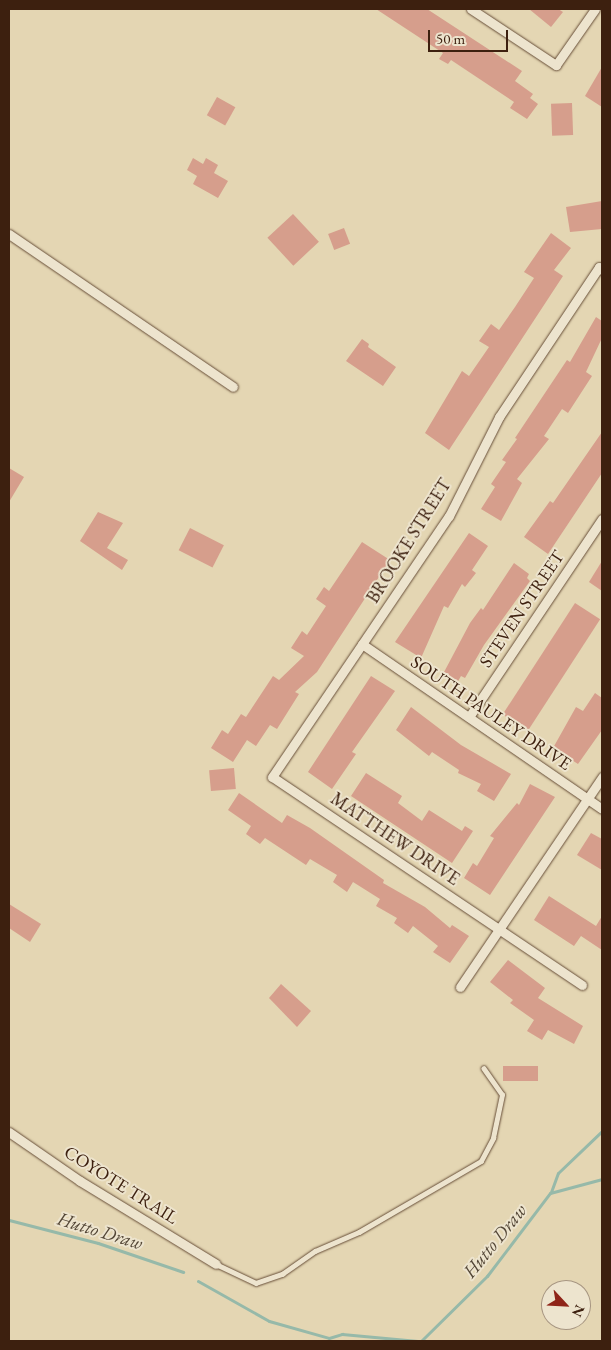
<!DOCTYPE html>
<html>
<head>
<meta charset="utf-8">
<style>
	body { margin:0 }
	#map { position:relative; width:611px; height:1350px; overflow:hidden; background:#e4d6b3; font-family:"EB Garamond",serif }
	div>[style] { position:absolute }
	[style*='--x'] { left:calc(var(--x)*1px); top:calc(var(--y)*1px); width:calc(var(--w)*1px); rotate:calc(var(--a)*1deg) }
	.stream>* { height:3px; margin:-1.5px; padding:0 1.5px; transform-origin:1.5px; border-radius:1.5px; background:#96b9a9 }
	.building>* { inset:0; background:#d69e8c; transform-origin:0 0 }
	.roads { filter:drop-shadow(0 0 1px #674e38) drop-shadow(0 0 1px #674e38) }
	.service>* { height:4.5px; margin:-2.25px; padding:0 2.25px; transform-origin:2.25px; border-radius:2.25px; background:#ede4ce }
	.minor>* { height:9px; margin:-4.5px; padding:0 4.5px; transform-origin:4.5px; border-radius:4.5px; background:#ede4ce }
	span { translate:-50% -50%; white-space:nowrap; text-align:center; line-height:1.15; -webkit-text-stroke:4px #ede4ce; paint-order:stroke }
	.street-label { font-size:18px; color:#3d200f }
	.water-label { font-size:19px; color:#534636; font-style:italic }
	.frame { position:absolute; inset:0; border:10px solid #3d200f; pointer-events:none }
	.north { position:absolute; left:541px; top:1280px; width:50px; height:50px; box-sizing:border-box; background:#ede4ce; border:1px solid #a79682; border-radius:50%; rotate:115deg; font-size:14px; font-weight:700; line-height:20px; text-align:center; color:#3d200f }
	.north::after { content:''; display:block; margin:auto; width:18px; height:22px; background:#8f2418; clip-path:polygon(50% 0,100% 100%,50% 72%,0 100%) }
	.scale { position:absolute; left:428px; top:30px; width:80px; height:22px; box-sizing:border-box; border:2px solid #3d200f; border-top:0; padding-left:6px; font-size:15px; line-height:18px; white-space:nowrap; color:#3d200f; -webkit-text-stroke:4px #ede4ce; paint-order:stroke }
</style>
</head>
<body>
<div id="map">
	<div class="stream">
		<i style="--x:551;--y:1192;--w:20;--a:-70"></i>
		<i style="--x:558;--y:1173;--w:61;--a:-43.7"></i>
		<i style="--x:9;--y:1220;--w:92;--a:14.5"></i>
		<i style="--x:98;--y:1243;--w:90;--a:18.8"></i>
		<i style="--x:198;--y:1281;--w:81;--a:29.4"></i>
		<i style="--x:269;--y:1321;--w:62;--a:15.8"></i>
		<i style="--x:329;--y:1338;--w:14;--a:-17"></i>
		<i style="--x:342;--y:1334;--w:76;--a:5.3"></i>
		<i style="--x:421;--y:1341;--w:93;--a:-44.6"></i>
		<i style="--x:487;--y:1276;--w:104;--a:-52.8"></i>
		<i style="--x:550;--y:1193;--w:54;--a:-15.1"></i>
	</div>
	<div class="building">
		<i style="clip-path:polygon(376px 9px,427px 9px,522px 71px,515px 81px,533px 94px,530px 98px,538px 104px,527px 119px,510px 108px,514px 102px,451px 60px,448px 64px,439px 59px,443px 53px)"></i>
		<i style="clip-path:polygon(529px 9px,558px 9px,563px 12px,551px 27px)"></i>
		<i style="clip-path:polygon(602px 67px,602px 107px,585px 96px)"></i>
		<i style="left:217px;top:97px;width:21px;height:21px;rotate:29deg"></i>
		<i style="left:572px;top:103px;width:32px;height:21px;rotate:88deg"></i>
		<i style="clip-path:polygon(193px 158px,203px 164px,206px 158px,218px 165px,214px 173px,228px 181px,218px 198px,193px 184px,197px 176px,187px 170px)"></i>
		<i style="clip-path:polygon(602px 201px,602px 229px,570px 232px,566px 207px)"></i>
		<i style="left:293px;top:214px;width:38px;height:35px;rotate:47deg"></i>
		<i style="left:344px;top:228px;width:17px;height:17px;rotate:69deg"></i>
		<i style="clip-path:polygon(551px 233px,571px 248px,554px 270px,563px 276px,449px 450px,425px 433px,462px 371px,469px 376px,489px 347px,479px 341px,491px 324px,499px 330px,515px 307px,534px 278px,524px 272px)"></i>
		<i style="clip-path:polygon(596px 317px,602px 321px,602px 338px,586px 372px,592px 376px,568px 413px,562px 409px,544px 436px,549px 439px,517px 479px,522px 483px,501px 521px,481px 509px,495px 487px,491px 484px,506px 462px,502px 460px,517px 439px,515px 438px,567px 360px,570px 362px)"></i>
		<i style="clip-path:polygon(362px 339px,369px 344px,368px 347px,396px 367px,383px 386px,346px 361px)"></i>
		<i style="clip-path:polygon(602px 432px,602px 473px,548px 554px,524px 537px,550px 501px,553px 503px)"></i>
		<i style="clip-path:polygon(9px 468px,24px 477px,9px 502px)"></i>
		<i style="clip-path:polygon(98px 512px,123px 523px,107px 548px,128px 560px,122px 570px,80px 541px)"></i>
		<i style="left:190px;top:528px;width:38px;height:25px;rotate:27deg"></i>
		<i style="clip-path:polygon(469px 533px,488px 546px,472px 570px,476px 573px,465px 587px,462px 584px,448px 608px,444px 606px,421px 658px,395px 642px)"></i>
		<i style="clip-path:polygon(362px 542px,390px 560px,317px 672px,295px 692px,299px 694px,277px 729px,270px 725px,256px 746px,247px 740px,233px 762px,211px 748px,222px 730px,228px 734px,241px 714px,246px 717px,273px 676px,279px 680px,304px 656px,291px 648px,302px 631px,307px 635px,326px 606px,316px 599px,324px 587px,329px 591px)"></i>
		<i style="clip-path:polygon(602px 561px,602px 591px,589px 582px)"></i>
		<i style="clip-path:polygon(514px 563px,529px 574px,527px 578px,530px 581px,484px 645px,465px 678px,461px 676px,457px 683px,443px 674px,470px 623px,481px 608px,483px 610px)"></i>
		<i style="left:575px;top:603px;width:30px;height:133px;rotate:33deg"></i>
		<i style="clip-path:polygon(371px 676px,395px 691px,352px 752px,356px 754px,332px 789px,308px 772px)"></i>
		<i style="clip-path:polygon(595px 693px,602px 698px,602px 730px,578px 764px,553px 748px,576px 707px,583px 711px)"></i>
		<i style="clip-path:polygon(411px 707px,461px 745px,511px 774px,494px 801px,477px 791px,481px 784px,458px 773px,459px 770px,432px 752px,429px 756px,396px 730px)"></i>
		<i style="left:234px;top:768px;width:21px;height:25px;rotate:85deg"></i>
		<i style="clip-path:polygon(366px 773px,402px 796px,398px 803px,422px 821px,429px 810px,462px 831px,465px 826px,473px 831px,452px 863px,351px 796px)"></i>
		<i style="clip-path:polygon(530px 784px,555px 797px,490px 895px,464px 878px,473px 863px,477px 866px,494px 838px,490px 836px,517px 803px,519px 805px)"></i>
		<i style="clip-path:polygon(239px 793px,282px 823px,287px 815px,310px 828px,384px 880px,383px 883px,425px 907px,450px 928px,452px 925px,469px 936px,450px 963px,433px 952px,438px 946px,413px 926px,408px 933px,394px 923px,397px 918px,376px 906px,380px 899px,353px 882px,347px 892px,333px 882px,337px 875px,310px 859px,306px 865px,265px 838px,260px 844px,246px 834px,251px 826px,228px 810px)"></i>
		<i style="clip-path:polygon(591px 833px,602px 839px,602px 870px,577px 855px)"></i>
		<i style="clip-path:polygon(549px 896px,596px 926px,602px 916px,602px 950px,581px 936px,574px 946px,534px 920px)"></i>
		<i style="clip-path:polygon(9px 904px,41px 924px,30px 942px,9px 928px)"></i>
		<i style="clip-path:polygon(508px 960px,545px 988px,538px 998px,583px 1026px,574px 1044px,548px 1030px,542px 1040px,527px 1031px,534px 1020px,510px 1003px,513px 1000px,490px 982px)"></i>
		<i style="clip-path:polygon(281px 984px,311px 1011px,297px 1027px,269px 998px)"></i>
		<i style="left:503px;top:1066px;width:35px;height:15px"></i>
	</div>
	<div class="roads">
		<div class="service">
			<i style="--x:216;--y:1264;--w:44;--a:25.4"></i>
			<i style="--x:256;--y:1283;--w:28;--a:-19"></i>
			<i style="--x:282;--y:1274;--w:40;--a:-34.9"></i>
			<i style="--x:315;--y:1251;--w:48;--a:-23.4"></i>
			<i style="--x:359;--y:1232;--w:141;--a:-30.2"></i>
			<i style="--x:481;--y:1161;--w:26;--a:-62"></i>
			<i style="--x:493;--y:1138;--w:44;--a:-78.2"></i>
			<i style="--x:502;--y:1095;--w:32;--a:-125"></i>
		</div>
		<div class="minor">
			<i style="--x:471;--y:9;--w:102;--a:33.4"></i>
			<i style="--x:556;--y:65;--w:68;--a:-55.1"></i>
			<i style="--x:9;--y:234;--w:271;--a:34.3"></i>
			<i style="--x:362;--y:644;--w:291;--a:34.5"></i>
			<i style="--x:469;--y:717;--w:239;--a:-56.1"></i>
			<i style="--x:582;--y:985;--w:373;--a:-146.1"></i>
			<i style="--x:272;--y:777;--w:315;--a:-55.9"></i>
			<i style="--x:449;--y:516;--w:111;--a:-63.2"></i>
			<i style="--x:499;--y:417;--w:180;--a:-56.3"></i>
			<i style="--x:599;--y:267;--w:4;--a:45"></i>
			<i style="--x:460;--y:987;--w:254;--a:-55.9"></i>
			<i style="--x:9;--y:1132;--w:86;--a:34.6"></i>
			<i style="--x:80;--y:1181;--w:159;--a:31.4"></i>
		</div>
	</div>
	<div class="street-label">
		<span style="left:409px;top:541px;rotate:-58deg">BROOKE STREET</span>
		<span style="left:522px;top:609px;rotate:-56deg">STEVEN STREET</span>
		<span style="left:491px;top:713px;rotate:34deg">SOUTH PAULEY DRIVE</span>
		<span style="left:395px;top:839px;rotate:34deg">MATTHEW DRIVE</span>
		<span style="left:121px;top:1185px;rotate:32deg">COYOTE TRAIL</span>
	</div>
	<div class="water-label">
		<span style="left:100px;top:1231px;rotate:17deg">Hutto Draw</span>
		<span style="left:495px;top:1241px;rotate:-51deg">Hutto Draw</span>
	</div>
	<div class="frame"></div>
	<div class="north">N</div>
	<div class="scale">50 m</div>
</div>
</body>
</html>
